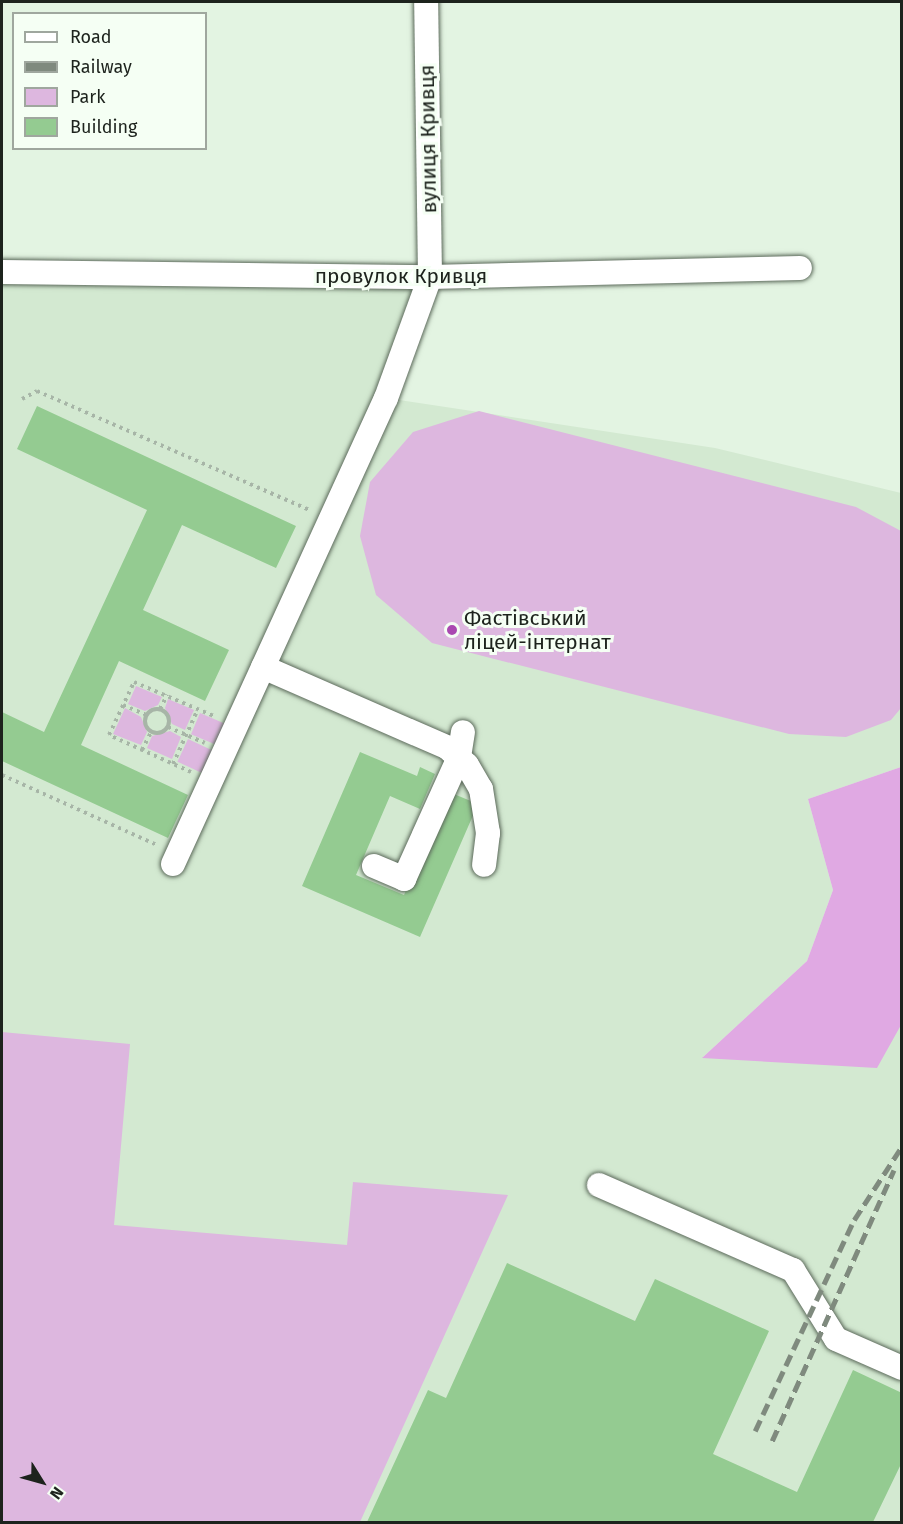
<!DOCTYPE html>
<html>
<head>
<meta charset="utf-8">
<style>
	body { margin:0 }
	#map { position:relative; width:903px; height:1524px; overflow:hidden; background:#e3f4e2; font-family:"Fira Sans",sans-serif }
	div>[style] { position:absolute }
	[style*='--x'] { left:calc(var(--x)*1px); top:calc(var(--y)*1px); width:calc(var(--w)*1px); rotate:calc(var(--a)*1deg) }
	.built>* { inset:0; background:#d3e9d1 }
	.green>* { inset:0; background:#ddb7df; transform-origin:0 0 }
	.forest>* { inset:0; background:#e0a9e3 }
	.building>* { inset:0; background:#94cb91 }
	.path>* { height:4px; margin-top:-2px; transform-origin:0; background:repeating-linear-gradient(90deg,#a7b5a7 0 3px,transparent 0 7.5px) }
	.path>.ring { margin:-2px; padding:0; box-sizing:content-box; background:none; border:4px solid #a7b5a7; border-radius:50% }
	.roads { filter:drop-shadow(0 0 2px #5c6a5b) drop-shadow(0 0 2px #5c6a5b) }
	.minor>* { height:24px; margin:-12px; padding:0 12px; transform-origin:12px; border-radius:12px; background:#fff }
	.rail>* { height:4.5px; margin-top:-2.25px; transform-origin:0; background:repeating-linear-gradient(90deg,#7f8a7e 0 12px,transparent 0 18px) }
	.dots>* { width:16px; height:16px; translate:-50% -50%; box-sizing:border-box; border:3px solid #f5fff4; border-radius:50% }
	span { translate:-50% -50%; white-space:nowrap; text-align:center; line-height:1.15; -webkit-text-stroke:6px #f5fff4; paint-order:stroke }
	.street-label { font-size:21px; color:#1d231d }
	.poi-label { font-size:21px; color:#1d231d }
	.left { translate:0 -50%; text-align:left }
	.frame { position:absolute; inset:0; border:3px solid #1d231d; pointer-events:none }
	.legend { position:absolute; left:12px; top:12px; width:195px; height:138px; box-sizing:border-box; background:#f5fff4; border:2px solid #9fa79e; margin:0; padding:8px 10px; list-style:none; font-size:18px; color:#1d231d }
	.legend li { display:flex; align-items:center; gap:12px; height:30px }
	.legend b { width:30px; border:2px solid #9fa79e }
	.north { position:absolute; left:12px; top:1452px; width:60px; height:60px; -webkit-text-stroke:4px #f5fff4; paint-order:stroke; rotate:127deg; font-size:16px; font-weight:700; line-height:24px; text-align:center; color:#1d231d }
	.north::after { content:''; display:block; margin:auto; width:21px; height:27px; background:#1d231d; clip-path:polygon(50% 0,100% 100%,50% 72%,0 100%) }
</style>
</head>
<body>
<div id="map">
	<div class="built">
		<i style="clip-path:polygon(2px 272px,430px 277px,386px 398px,715px 448px,901px 493px,901px 767px,808px 799px,833px 890px,807px 961px,703px 1057px,901px 1025px,901px 1522px,2px 1522px)"></i>
	</div>
	<div class="green">
		<i style="clip-path:polygon(479px 411px,856px 507px,901px 531px,901px 708px,891px 720px,846px 737px,789px 734px,432px 643px,376px 595px,360px 536px,370px 482px,413px 432px)"></i>
		<i style="clip-path:polygon(136px 686px,162px 697px,158px 705px,145px 711px,128px 704px)"></i>
		<i style="clip-path:polygon(168px 699px,194px 710px,185px 730px,172px 724px,165px 708px)"></i>
		<i style="clip-path:polygon(125px 708px,141px 717px,147px 732px,141px 745px,113px 734px)"></i>
		<i style="left:200px;top:713px;width:33px;height:23px;rotate:23deg"></i>
		<i style="clip-path:polygon(170px 731px,181px 737px,172px 759px,147px 748px,152px 736px)"></i>
		<i style="left:188px;top:739px;width:33px;height:25px;rotate:25deg"></i>
		<i style="clip-path:polygon(2px 1032px,130px 1044px,114px 1225px,347px 1245px,353px 1182px,508px 1195px,360px 1522px,2px 1522px)"></i>
	</div>
	<div class="forest">
		<i style="clip-path:polygon(901px 767px,901px 1025px,877px 1068px,702px 1058px,807px 961px,833px 890px,808px 799px)"></i>
	</div>
	<div class="building">
		<i style="clip-path:polygon(37px 406px,296px 526px,276px 568px,182px 525px,143px 610px,229px 650px,205px 701px,119px 661px,81px 745px,188px 795px,168px 838px,2px 761px,2px 712px,44px 732px,147px 510px,17px 449px)"></i>
		<i style="clip-path:polygon(360px 752px,417px 776px,420px 767px,435px 774px,420px 809px,390px 796px,356px 875px,404px 895px,449px 792px,478px 804px,420px 937px,302px 886px)"></i>
		<i style="clip-path:polygon(507px 1263px,635px 1321px,655px 1279px,769px 1331px,713px 1454px,797px 1492px,853px 1370px,902px 1393px,902px 1462px,873px 1522px,367px 1522px,428px 1390px,446px 1398px)"></i>
	</div>
	<div class="path">
		<i style="--x:22;--y:399;--w:17;--a:-28"></i>
		<i style="--x:37;--y:391;--w:297;--a:23.6"></i>
		<i style="--x:123;--y:705;--w:25;--a:23"></i>
		<i class="ring" style="left:145px;top:709px;width:20px;height:20px"></i>
		<i style="--x:160;--y:709;--w:16;--a:-63"></i>
		<i style="--x:168;--y:727;--w:40;--a:23.4"></i>
		<i style="--x:142;--y:750;--w:20;--a:-63"></i>
		<i style="--x:173;--y:764;--w:60;--a:-65.6"></i>
		<i style="--x:191;--y:772;--w:90;--a:-155.7"></i>
		<i style="--x:109;--y:735;--w:59;--a:-64.7"></i>
		<i style="--x:134;--y:682;--w:89;--a:23.1"></i>
		<i style="--x:2;--y:775;--w:170;--a:24.3"></i>
	</div>
	<div class="roads">
		<div class="minor">
			<i style="--x:2;--y:272;--w:428;--a:0.7"></i>
			<i style="--x:430;--y:277;--w:370;--a:-1.4"></i>
			<i style="--x:263;--y:667;--w:202;--a:23.6"></i>
			<i style="--x:448;--y:748;--w:25;--a:42"></i>
			<i style="--x:467;--y:765;--w:28;--a:60"></i>
			<i style="--x:481;--y:789;--w:45;--a:81"></i>
			<i style="--x:488;--y:833;--w:32;--a:97"></i>
			<i style="--x:173;--y:864;--w:512;--a:-65.44"></i>
			<i style="--x:386;--y:398;--w:129;--a:-70"></i>
			<i style="--x:430;--y:277;--w:275;--a:-90.8"></i>
			<i style="--x:374;--y:866;--w:33;--a:23"></i>
			<i style="--x:404;--y:879;--w:134;--a:-65.7"></i>
			<i style="--x:459;--y:757;--w:25;--a:-81"></i>
			<i style="--x:599;--y:1185;--w:212;--a:23.7"></i>
			<i style="--x:793;--y:1270;--w:81;--a:58.1"></i>
			<i style="--x:836;--y:1339;--w:72;--a:23.7"></i>
		</div>
	</div>
	<div class="rail">
		<i style="--x:755;--y:1431;--w:233;--a:-64.9"></i>
		<i style="--x:854;--y:1220;--w:88;--a:-57"></i>
		<i style="--x:772;--y:1441;--w:297;--a:-65.8"></i>
	</div>
	<div class="dots">
		<i style="left:452px;top:630px;background:#aa49b1"></i>
	</div>
	<div class="street-label">
		<span style="left:428px;top:139px;rotate:-91deg">вулиця Кривця</span>
		<span style="left:401px;top:276px">провулок Кривця</span>
	</div>
	<div class="poi-label">
		<span class="left" style="left:464px;top:630px">Фастівський<br>ліцей-інтернат</span>
	</div>
	<div class="frame"></div>
	<ul class="legend">
	<li><b style="height:8px;background:#fff"></b>Road</li>
	<li><b style="height:8px;background:#7f8a7e"></b>Railway</li>
	<li><b style="height:16px;background:#ddb7df"></b>Park</li>
	<li><b style="height:16px;background:#94cb91"></b>Building</li>
	</ul>
	<div class="north">N</div>
</div>
</body>
</html>
